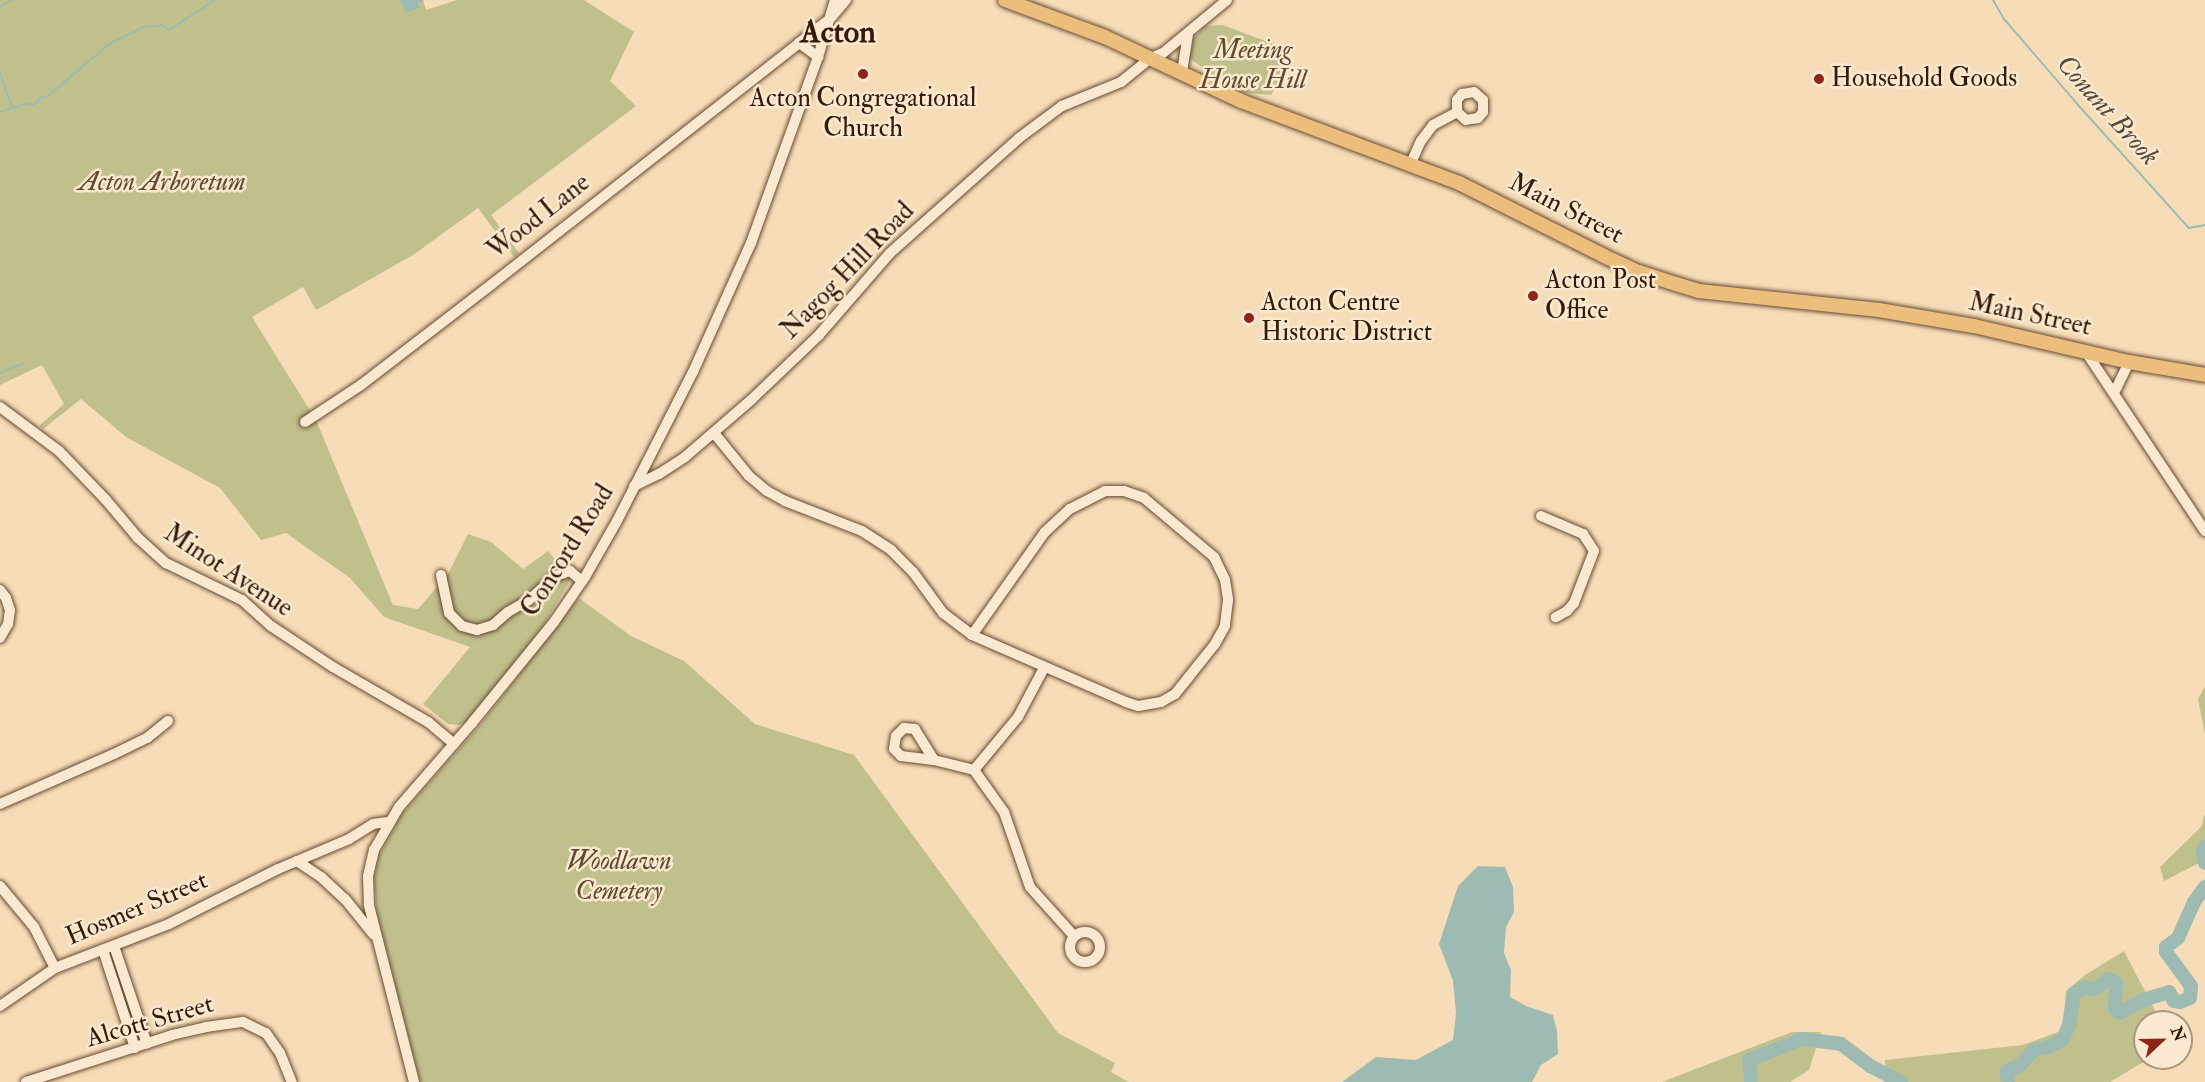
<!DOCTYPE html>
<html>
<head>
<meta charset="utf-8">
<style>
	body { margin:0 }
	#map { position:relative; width:2205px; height:1082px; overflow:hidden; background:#f7ddb7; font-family:"IM FELL Double Pica",serif }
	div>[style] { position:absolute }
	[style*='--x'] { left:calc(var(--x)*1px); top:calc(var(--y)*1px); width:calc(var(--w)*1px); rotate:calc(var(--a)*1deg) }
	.green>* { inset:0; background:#c0c08c }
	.water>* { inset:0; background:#9ebbb3 }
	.stream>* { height:2px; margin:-1px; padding:0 1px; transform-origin:1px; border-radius:1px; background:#9ebbb3 }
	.river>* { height:14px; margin:-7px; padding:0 7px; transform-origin:7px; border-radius:7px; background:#9ebbb3 }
	.roads { filter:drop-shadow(0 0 2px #674a34) drop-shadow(0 0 2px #674a34) }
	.minor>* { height:10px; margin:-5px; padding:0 5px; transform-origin:5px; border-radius:5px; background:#fae9d0 }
	.minor>.ring { margin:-5px; padding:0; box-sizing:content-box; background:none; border:10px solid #fae9d0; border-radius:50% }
	.major>* { height:14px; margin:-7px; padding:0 7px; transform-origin:7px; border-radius:7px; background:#ecbe7c }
	.dots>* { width:16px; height:16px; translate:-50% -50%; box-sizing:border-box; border:3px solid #fae9d0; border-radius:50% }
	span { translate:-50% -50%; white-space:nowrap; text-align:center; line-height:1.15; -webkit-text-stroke:5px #fae9d0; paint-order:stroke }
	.park-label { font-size:26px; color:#604b30; font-style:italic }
	.poi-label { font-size:26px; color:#371908 }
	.left { translate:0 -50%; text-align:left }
	.street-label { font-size:26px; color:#371908 }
	.water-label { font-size:27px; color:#564a3b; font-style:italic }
	.district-label { font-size:32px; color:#371908; font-weight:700 }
	.north { position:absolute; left:2133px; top:1010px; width:60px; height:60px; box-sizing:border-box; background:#fae9d0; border:2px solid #ac9680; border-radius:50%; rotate:68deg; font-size:16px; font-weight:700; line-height:24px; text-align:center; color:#371908 }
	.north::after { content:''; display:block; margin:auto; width:21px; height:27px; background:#8f2418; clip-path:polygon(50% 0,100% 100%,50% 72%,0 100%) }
</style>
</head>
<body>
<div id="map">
	<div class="green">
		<i style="clip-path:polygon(0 0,423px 0,426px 10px,457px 0,584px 0,634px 32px,610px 81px,636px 106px,491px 215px,519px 253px,514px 257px,478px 208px,413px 255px,316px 310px,303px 287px,252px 317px,316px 420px,393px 605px,418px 609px,448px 574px,468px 534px,491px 542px,523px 569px,548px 551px,571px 579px,543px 626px,468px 721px,459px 725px,448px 724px,423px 704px,470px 647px,384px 617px,350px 578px,286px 533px,261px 540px,220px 488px,126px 437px,81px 399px,43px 429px,39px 426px,64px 404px,42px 365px,0 385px)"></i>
		<i style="clip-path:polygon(1223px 25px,1281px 47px,1283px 74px,1271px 95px,1245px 93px,1216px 78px,1188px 57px,1191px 41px,1205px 26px)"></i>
		<i style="clip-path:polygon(579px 598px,631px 636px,684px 661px,755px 724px,854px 755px,1058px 1033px,1115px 1063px,1111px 1072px,1129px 1082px,420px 1082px,377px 914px,374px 878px,379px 856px,401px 815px,481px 724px)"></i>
		<i style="clip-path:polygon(2205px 686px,2205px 734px,2198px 699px)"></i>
		<i style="clip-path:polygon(2205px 813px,2205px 860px,2164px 881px,2160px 867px,2201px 827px)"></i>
		<i style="clip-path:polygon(2124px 951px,2161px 1022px,2145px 1022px,2145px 1058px,2150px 1058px,2110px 1082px,1886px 1082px,1885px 1060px,2023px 1045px,2063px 1030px,2066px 991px,2085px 975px)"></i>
		<i style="clip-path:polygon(1792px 1032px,1821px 1032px,1809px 1070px,1790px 1082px,1662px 1082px)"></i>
	</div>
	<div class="water">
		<i style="clip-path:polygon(400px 0,418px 0,419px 8px,406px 13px)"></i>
		<i style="clip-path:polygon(1478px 866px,1505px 867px,1513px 887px,1514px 912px,1506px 927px,1504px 953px,1511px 970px,1510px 997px,1526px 1006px,1553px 1015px,1557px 1031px,1558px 1054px,1541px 1065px,1532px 1082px,1342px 1082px,1376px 1057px,1416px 1060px,1453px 1040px,1456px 1013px,1453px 981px,1439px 944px,1458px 886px)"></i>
	</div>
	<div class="stream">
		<i style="--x:1993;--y:0;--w:22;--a:60"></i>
		<i style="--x:2004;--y:19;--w:115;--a:49.2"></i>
		<i style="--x:2079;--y:106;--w:164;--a:48"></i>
		<i style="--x:2189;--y:228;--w:16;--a:-11"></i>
		<i style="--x:416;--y:2;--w:7;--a:-16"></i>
		<i style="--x:0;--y:7;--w:13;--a:-32"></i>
		<i style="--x:0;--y:73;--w:36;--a:71"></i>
		<i style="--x:0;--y:112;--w:29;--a:-18"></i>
		<i style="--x:28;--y:103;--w:5;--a:22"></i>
		<i style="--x:33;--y:105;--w:12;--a:-42"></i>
		<i style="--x:42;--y:97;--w:6;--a:-9"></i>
		<i style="--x:48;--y:96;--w:80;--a:-40.4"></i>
		<i style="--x:109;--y:44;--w:39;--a:-26"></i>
		<i style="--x:144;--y:27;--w:18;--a:-6"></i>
		<i style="--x:162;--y:25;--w:9;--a:36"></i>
		<i style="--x:169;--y:30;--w:55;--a:-33.1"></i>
		<i style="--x:0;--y:373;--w:25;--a:-23"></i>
	</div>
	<div class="river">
		<i style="--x:2205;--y:847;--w:5;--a:112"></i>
		<i style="--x:2203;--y:852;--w:11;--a:80"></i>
		<i style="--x:1751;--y:1082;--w:22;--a:-95"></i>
		<i style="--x:1749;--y:1060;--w:57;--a:-21.6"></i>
		<i style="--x:1802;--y:1039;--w:39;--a:7"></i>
		<i style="--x:1841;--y:1044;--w:36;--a:37"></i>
		<i style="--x:1870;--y:1066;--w:35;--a:27"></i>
		<i style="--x:2008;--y:1082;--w:11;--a:-100"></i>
		<i style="--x:2006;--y:1071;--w:14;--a:-21"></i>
		<i style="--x:2019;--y:1066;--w:22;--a:-47"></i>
		<i style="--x:2034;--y:1050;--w:15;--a:-11"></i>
		<i style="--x:2049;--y:1047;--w:16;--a:-30"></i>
		<i style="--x:2063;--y:1039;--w:15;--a:-67"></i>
		<i style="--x:2069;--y:1025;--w:32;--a:-81"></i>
		<i style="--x:2074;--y:993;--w:13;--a:-29"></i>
		<i style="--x:2085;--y:987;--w:9;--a:18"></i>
		<i style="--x:2094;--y:990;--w:18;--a:-38"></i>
		<i style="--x:2108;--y:979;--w:9;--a:27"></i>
		<i style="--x:2116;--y:983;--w:26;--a:92"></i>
		<i style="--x:2115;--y:1009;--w:6;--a:39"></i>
		<i style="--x:2120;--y:1013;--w:26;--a:-29"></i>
		<i style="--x:2143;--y:1000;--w:27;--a:-17"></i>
		<i style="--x:2169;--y:992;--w:10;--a:61"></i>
		<i style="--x:2174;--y:1001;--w:6;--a:9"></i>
		<i style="--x:2180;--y:1002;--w:11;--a:-22"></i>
		<i style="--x:2190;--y:998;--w:12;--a:-85"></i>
		<i style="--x:2191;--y:986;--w:42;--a:-126.3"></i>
		<i style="--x:2166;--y:952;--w:5;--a:-90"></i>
		<i style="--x:2166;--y:947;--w:15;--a:-37"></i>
		<i style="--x:2178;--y:938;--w:39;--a:-66"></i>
		<i style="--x:2194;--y:902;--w:19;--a:-54"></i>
	</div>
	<div class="roads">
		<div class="minor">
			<i style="--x:799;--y:43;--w:24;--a:36"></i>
			<i style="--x:1182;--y:72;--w:38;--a:-81"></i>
			<i style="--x:1411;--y:163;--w:24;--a:-66"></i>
			<i style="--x:1421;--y:141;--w:20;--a:-53"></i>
			<i style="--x:1433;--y:125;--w:27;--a:-28"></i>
			<i style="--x:1457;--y:112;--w:12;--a:-90"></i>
			<i style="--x:1457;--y:100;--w:8;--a:-50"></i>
			<i style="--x:1462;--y:94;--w:12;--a:-9"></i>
			<i style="--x:1474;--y:92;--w:12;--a:42"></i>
			<i style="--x:1483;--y:100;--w:12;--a:90"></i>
			<i style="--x:1483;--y:112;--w:8;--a:130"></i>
			<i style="--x:1478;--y:118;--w:12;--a:171"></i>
			<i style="--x:1466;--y:120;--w:12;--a:-138"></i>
			<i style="--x:2086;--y:352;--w:215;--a:56.4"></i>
			<i style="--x:2114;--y:393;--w:34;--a:-64"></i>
			<i style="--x:0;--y:407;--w:74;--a:36.7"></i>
			<i style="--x:59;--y:451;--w:68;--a:46.2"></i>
			<i style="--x:106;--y:500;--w:50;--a:49.9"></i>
			<i style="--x:138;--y:538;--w:38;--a:42"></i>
			<i style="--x:166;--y:563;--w:85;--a:26"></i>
			<i style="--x:242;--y:600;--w:39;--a:42"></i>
			<i style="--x:271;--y:626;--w:74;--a:33.5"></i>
			<i style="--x:333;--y:667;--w:110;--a:30.1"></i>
			<i style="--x:428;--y:722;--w:34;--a:40"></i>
			<i style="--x:305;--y:422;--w:67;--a:-33.5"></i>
			<i style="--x:361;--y:385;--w:165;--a:-37.6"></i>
			<i style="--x:492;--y:284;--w:390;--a:-38.1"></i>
			<i style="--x:799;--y:43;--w:39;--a:-38"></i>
			<i style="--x:830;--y:19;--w:25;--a:-50"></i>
			<i style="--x:714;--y:433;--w:55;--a:50.9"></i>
			<i style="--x:749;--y:476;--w:23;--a:40"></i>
			<i style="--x:767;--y:491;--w:21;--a:29"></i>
			<i style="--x:785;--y:501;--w:83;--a:21.3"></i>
			<i style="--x:862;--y:531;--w:35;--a:33"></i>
			<i style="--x:891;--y:550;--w:31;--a:45"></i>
			<i style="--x:913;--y:572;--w:51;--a:53.8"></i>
			<i style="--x:943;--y:613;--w:36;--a:37"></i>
			<i style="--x:972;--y:635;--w:126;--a:-54.7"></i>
			<i style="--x:1045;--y:532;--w:34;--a:-43"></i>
			<i style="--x:1070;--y:509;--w:39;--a:-27"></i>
			<i style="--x:1105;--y:491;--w:19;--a:0"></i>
			<i style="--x:1124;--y:491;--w:21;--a:19"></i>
			<i style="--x:1144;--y:498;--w:92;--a:40.1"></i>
			<i style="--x:1214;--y:557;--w:25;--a:64"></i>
			<i style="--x:1225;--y:580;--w:20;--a:81"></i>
			<i style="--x:1228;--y:600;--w:26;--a:97"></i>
			<i style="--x:1225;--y:626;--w:21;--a:119"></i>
			<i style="--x:1215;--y:644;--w:43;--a:128.5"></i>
			<i style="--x:1188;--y:678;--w:21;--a:129"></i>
			<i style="--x:1175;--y:694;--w:16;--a:150"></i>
			<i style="--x:1161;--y:702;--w:23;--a:170"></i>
			<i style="--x:1138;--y:706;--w:13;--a:-162"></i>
			<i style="--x:1126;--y:702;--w:168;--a:-156.5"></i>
			<i style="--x:634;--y:486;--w:28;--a:-26"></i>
			<i style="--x:659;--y:474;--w:31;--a:-33"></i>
			<i style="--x:685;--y:457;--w:87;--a:-40.8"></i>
			<i style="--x:751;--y:400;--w:94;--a:-43.7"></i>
			<i style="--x:819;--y:335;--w:108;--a:-49.1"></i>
			<i style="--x:890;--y:253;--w:173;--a:-41.7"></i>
			<i style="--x:1019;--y:138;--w:54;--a:-36.7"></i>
			<i style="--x:1062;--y:106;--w:64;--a:-22.1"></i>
			<i style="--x:1121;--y:82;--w:38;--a:-39"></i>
			<i style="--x:1151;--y:58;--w:13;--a:-23"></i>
			<i style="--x:1163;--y:53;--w:83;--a:-39.6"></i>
			<i style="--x:1541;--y:516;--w:46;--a:23.2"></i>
			<i style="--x:1583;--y:534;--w:20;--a:57"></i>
			<i style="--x:1594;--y:551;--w:56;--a:111"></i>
			<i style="--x:1574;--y:603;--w:11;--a:131"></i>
			<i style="--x:1567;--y:611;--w:13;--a:151"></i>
			<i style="--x:441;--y:575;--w:39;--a:78"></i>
			<i style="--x:449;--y:613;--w:18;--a:45"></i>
			<i style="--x:462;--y:626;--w:16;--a:15"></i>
			<i style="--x:477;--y:630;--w:17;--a:-17"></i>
			<i style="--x:493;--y:625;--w:20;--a:-41"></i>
			<i style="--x:508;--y:612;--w:24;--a:-30"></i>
			<i style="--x:529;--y:600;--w:36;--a:-42"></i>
			<i style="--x:556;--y:576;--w:15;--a:-20"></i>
			<i style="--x:570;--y:571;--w:16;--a:40"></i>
			<i style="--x:0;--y:590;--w:10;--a:53"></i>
			<i style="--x:6;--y:598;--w:13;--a:72"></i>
			<i style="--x:10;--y:610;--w:14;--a:98"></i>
			<i style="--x:8;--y:624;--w:16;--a:120"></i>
			<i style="--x:934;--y:760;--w:36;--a:-122"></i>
			<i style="--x:915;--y:729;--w:11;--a:-175"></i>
			<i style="--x:904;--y:728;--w:11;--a:135"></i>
			<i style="--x:896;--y:736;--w:13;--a:99"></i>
			<i style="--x:894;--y:749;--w:10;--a:45"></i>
			<i style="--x:901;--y:756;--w:33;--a:7"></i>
			<i style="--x:934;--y:760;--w:41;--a:14"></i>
			<i style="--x:974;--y:770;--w:52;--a:54.5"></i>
			<i style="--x:1004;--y:812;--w:79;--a:70.9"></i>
			<i style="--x:1030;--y:887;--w:64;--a:48.1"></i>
			<i style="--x:974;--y:770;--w:69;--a:-50.3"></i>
			<i style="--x:1018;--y:717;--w:55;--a:-62"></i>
			<i style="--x:0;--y:804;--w:124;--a:-23.7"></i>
			<i style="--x:114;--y:754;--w:37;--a:-26"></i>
			<i style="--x:147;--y:738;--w:27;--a:-39"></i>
			<i style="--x:297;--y:861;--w:29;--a:34"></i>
			<i style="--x:321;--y:877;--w:33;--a:43"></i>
			<i style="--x:345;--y:899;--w:46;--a:51.1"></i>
			<i style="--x:0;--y:886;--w:53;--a:50.3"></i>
			<i style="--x:34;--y:927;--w:46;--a:62.9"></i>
			<i class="ring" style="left:1070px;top:932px;width:20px;height:20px"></i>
			<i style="--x:114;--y:946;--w:103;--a:71.4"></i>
			<i style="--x:103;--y:950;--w:103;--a:71.9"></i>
			<i style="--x:0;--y:1006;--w:67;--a:-34.6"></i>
			<i style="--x:55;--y:968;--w:122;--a:-21.1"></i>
			<i style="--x:169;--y:924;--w:122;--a:-26.8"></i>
			<i style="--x:278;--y:869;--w:77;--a:-22.9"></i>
			<i style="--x:349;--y:839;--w:28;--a:-32"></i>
			<i style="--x:373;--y:824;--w:15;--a:-8"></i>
			<i style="--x:26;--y:1082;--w:153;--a:-17.8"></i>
			<i style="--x:172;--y:1035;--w:35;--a:-13"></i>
			<i style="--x:206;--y:1027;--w:37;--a:-8"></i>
			<i style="--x:243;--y:1022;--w:25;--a:26"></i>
			<i style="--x:266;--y:1033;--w:24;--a:55"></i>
			<i style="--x:280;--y:1053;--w:31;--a:68"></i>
			<i style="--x:414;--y:1082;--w:183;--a:-104.3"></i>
			<i style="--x:369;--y:905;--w:29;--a:-92"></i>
			<i style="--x:368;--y:876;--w:27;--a:-77"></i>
			<i style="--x:374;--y:850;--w:50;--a:-59.8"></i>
			<i style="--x:399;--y:807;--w:111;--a:-49"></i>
			<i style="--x:472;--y:723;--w:130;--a:-50.9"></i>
			<i style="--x:554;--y:622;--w:55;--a:-55.4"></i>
			<i style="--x:585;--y:577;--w:64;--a:-60.3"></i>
			<i style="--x:617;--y:521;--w:167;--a:-63"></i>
			<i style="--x:693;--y:372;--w:141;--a:-65.8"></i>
			<i style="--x:751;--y:243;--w:198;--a:-70.2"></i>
			<i style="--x:818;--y:57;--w:59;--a:-73.4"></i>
		</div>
		<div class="major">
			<i style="--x:1005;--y:0;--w:107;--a:20.3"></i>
			<i style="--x:1105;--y:37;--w:150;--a:25.2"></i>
			<i style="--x:1241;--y:101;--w:233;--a:20.6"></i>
			<i style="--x:1459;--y:183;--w:162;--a:26.7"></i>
			<i style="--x:1604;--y:256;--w:38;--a:25"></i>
			<i style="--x:1639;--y:272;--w:39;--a:18"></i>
			<i style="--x:1676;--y:284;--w:24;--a:17"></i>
			<i style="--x:1699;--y:291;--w:181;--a:6"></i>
			<i style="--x:1879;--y:310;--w:96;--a:9.6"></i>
			<i style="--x:1974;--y:326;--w:159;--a:13.1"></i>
			<i style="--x:2129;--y:362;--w:77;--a:9.7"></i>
		</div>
	</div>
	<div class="dots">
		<i style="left:863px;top:74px;background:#8f2418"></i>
		<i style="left:1819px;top:79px;background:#8f2418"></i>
		<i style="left:1533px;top:296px;background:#8f2418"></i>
		<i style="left:1249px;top:318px;background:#8f2418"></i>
	</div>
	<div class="park-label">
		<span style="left:1253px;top:66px">Meeting<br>House Hill</span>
		<span style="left:162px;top:183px">Acton Arboretum</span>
		<span style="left:619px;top:877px">Woodlawn<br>Cemetery</span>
	</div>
	<div class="poi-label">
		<span class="left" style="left:1831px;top:79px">Household Goods</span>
		<span style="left:863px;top:114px">Acton Congregational<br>Church</span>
		<span class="left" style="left:1545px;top:296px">Acton Post<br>Office</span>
		<span class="left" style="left:1261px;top:318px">Acton Centre<br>Historic District</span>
	</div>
	<div class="street-label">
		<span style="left:1566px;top:209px;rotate:27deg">Main Street</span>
		<span style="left:539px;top:217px;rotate:-38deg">Wood Lane</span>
		<span style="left:848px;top:271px;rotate:-46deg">Nagog Hill Road</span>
		<span style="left:2030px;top:315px;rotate:12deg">Main Street</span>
		<span style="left:568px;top:551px;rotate:-58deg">Concord Road</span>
		<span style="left:228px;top:571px;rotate:33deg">Minot Avenue</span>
		<span style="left:137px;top:909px;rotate:-23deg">Hosmer Street</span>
		<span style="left:150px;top:1022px;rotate:-16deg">Alcott Street</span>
	</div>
	<div class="water-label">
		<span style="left:2108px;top:110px;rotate:48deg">Conant Brook</span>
	</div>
	<div class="district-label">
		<span style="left:838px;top:32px">Acton</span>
	</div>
	<div class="north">N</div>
</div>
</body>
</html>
